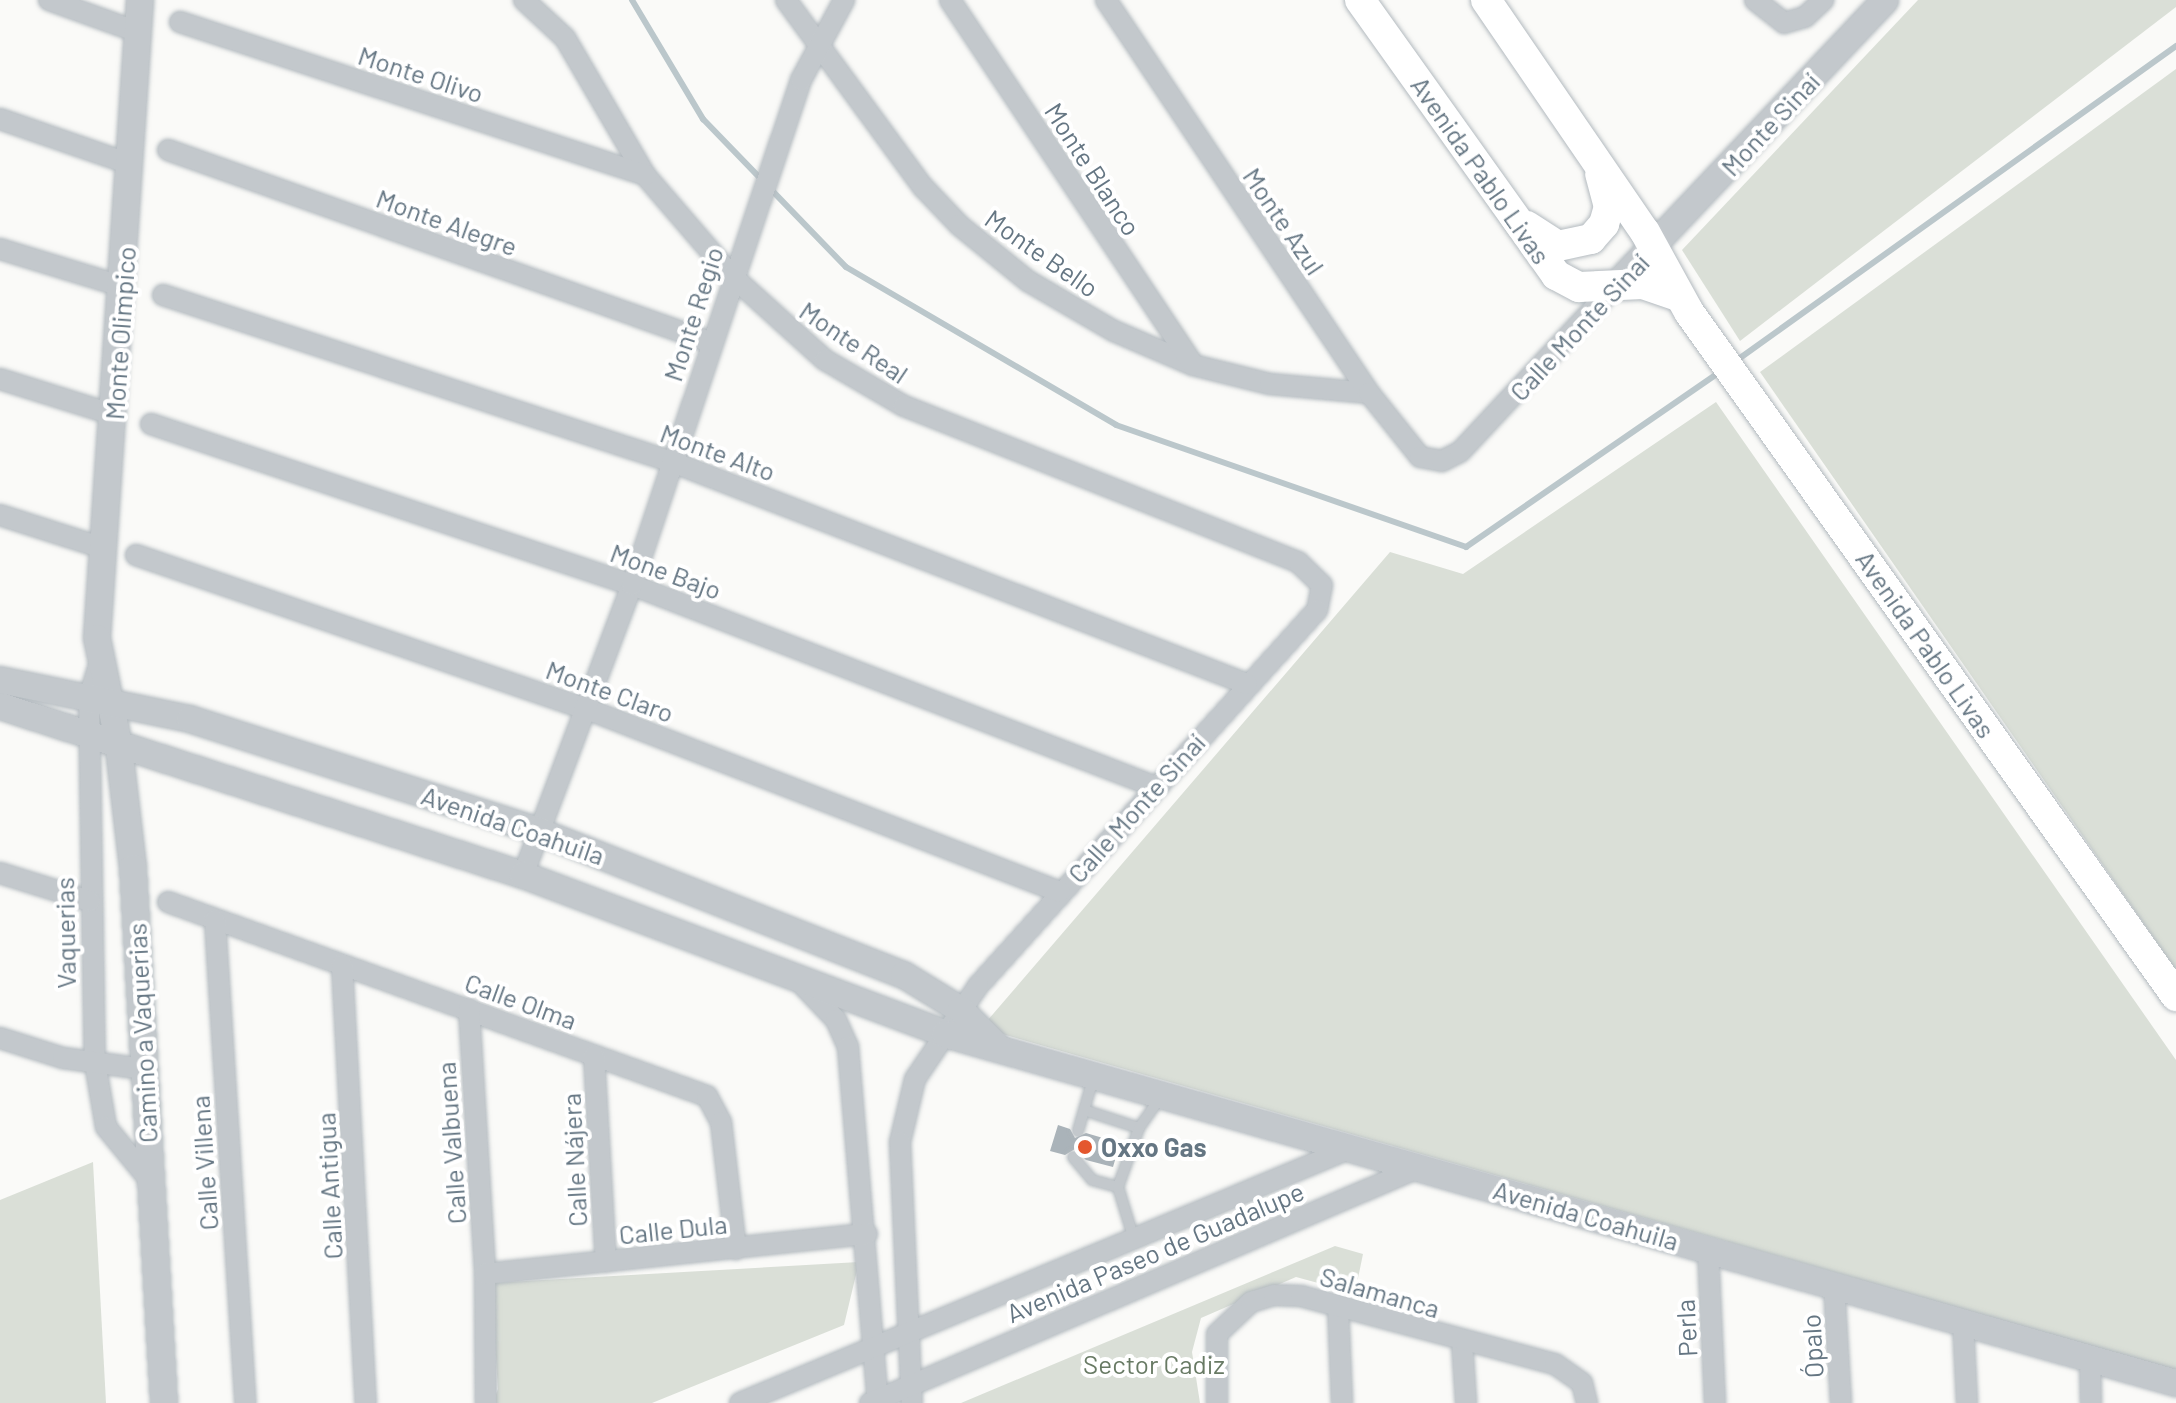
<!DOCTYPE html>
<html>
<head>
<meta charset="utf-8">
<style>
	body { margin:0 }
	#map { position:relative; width:2176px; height:1403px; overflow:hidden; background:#fafaf8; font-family:Barlow,sans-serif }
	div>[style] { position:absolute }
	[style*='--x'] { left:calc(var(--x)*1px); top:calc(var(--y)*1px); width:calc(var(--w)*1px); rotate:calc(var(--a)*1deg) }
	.green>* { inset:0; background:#dadfd7 }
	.stream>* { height:6px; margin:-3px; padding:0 3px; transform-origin:3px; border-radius:3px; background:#bbc7cb }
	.building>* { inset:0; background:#aab3b9 }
	.roads { filter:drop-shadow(0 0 2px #b3babf) drop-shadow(0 0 2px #b3babf) }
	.service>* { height:10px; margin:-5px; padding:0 5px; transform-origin:5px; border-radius:5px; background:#c3c8cc }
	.minor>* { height:20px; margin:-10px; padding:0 10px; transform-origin:10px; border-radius:10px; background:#c3c8cc }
	.tertiary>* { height:26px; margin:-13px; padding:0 13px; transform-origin:13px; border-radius:13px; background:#c3c8cc }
	.secondary>* { height:30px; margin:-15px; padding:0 15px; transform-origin:15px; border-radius:15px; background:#fff }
	.dots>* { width:22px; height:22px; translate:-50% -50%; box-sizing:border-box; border:4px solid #fff; border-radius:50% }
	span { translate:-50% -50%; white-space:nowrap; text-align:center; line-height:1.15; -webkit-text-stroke:8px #fff; paint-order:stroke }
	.street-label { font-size:26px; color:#657683 }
	.poi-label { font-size:26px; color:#657683; font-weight:700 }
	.left { translate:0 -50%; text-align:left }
	.park-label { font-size:26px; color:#687a64 }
</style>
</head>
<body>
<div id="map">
	<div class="green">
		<i style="clip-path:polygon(1918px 0,2176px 0,2176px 7px,1740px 341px,1682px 250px)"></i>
		<i style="clip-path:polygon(2176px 69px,2176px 970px,1760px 372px)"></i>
		<i style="clip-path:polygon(1716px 402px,2176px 1060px,2176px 1370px,981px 1028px,1390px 552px,1463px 574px)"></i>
		<i style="clip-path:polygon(93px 1162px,106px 1403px,0 1403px,0 1200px)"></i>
		<i style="clip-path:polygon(1335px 1246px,1363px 1254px,1355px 1293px,1296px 1277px,1201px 1318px,1192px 1352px,1200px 1403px,961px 1403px)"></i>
		<i style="clip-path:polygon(859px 1262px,844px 1325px,652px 1403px,493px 1403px,498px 1389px,491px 1283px)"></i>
	</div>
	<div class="stream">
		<i style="--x:632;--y:0;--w:139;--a:59.2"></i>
		<i style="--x:703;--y:119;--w:206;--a:46"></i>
		<i style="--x:846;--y:267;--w:313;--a:30.3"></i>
		<i style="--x:1116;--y:425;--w:371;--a:19.2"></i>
		<i style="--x:1466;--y:547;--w:310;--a:-34.6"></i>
		<i style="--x:1733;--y:363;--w:545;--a:-35.59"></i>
	</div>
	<div class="building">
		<i style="clip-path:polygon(1058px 1125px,1070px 1129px,1075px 1138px,1086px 1133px,1120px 1143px,1113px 1167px,1086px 1160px,1075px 1149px,1065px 1155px,1050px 1151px)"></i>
	</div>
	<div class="roads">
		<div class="service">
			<i style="--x:1084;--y:1110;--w:58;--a:18.1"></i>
			<i style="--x:1078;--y:1131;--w:54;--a:-73.9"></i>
			<i style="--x:1073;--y:1157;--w:30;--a:50"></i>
			<i style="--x:1092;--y:1180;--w:27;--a:15"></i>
			<i style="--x:1133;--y:1236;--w:51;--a:-107"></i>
			<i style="--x:1118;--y:1187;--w:63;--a:-70.4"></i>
			<i style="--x:1139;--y:1128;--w:37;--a:-55"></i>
		</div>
		<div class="minor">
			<i style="--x:49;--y:0;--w:95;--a:19.8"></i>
			<i style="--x:524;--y:0;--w:56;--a:42.8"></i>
			<i style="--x:565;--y:38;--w:159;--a:59.7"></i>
			<i style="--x:645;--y:175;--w:133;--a:49.3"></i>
			<i style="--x:732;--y:276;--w:125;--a:42.1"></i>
			<i style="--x:825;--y:360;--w:91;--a:30.2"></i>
			<i style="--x:904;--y:406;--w:424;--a:21.6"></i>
			<i style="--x:1298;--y:562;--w:33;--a:44"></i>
			<i style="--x:1322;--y:585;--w:25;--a:101"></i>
			<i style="--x:1317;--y:610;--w:506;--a:132.04"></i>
			<i style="--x:978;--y:986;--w:112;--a:124.1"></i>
			<i style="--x:915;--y:1079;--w:65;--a:103.4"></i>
			<i style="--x:900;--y:1142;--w:261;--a:87.4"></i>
			<i style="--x:786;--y:0;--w:232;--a:53.8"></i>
			<i style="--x:923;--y:187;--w:52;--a:46.5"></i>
			<i style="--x:959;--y:225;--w:89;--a:39.1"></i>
			<i style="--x:1028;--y:281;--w:99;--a:30.2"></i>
			<i style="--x:1114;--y:331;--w:86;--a:23.3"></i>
			<i style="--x:1193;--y:365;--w:79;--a:13.9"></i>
			<i style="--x:1270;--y:384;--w:99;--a:5.2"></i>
			<i style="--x:950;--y:0;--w:438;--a:56.3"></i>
			<i style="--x:1106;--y:0;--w:473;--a:56.2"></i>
			<i style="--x:1369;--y:393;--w:82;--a:51.4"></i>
			<i style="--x:1420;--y:457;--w:22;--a:10"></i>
			<i style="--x:1442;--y:461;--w:20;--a:-27"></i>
			<i style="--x:1460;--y:452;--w:227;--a:-47"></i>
			<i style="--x:1755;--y:0;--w:37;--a:38"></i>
			<i style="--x:1784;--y:23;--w:22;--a:-16"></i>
			<i style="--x:1805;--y:17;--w:25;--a:-43"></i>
			<i style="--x:180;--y:22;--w:490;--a:18.2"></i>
			<i style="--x:0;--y:119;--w:138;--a:19.1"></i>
			<i style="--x:168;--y:150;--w:575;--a:19.51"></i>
			<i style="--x:0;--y:249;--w:130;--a:17"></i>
			<i style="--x:163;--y:295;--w:536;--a:18.16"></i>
			<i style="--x:672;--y:462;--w:616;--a:21.11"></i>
			<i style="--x:0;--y:379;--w:121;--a:17.4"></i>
			<i style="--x:151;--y:424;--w:507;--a:18.51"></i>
			<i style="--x:632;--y:585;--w:562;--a:21.08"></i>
			<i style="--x:0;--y:515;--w:108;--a:17.8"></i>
			<i style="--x:136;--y:555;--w:473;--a:18.9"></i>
			<i style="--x:584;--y:708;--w:510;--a:21.13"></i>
			<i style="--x:99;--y:665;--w:34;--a:107"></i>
			<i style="--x:89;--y:697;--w:366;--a:89.1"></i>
			<i style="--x:95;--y:1063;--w:65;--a:80.2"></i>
			<i style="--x:106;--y:1127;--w:72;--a:50.6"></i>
			<i style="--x:0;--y:873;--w:94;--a:17.3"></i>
			<i style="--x:523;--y:875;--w:310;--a:-69.4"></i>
			<i style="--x:632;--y:585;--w:533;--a:-71.5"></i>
			<i style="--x:801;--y:80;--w:91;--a:-61.7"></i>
			<i style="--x:168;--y:902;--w:573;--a:19.8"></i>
			<i style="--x:707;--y:1096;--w:30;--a:62"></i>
			<i style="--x:721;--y:1122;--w:128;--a:83.3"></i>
			<i style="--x:215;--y:920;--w:484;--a:86.4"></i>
			<i style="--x:342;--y:965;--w:439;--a:86.9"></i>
			<i style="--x:800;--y:982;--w:52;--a:46.5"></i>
			<i style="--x:836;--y:1020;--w:30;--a:66"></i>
			<i style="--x:848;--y:1047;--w:357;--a:85.2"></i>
			<i style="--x:469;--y:1009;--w:265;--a:86.5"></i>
			<i style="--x:485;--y:1274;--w:129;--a:89.6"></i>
			<i style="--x:0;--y:1038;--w:66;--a:17.6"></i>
			<i style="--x:63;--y:1058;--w:81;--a:7.8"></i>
			<i style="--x:594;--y:1056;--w:206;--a:86.7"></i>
			<i style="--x:1708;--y:1250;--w:153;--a:87.4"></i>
			<i style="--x:485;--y:1274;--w:384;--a:-6"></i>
			<i style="--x:1834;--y:1285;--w:118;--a:86.6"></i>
			<i style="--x:1338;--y:1306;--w:97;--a:87.6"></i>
			<i style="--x:1963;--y:1323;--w:80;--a:87.1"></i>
			<i style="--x:1462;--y:1342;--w:61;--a:86.2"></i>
			<i style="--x:2090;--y:1359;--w:44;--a:88.7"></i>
			<i style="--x:740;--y:1403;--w:662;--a:-22.65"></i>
			<i style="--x:870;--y:1403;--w:598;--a:-23.22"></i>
			<i style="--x:1217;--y:1403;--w:69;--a:-90"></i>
			<i style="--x:1217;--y:1334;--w:47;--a:-43.3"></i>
			<i style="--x:1251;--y:1302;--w:24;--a:-17"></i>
			<i style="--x:1274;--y:1295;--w:27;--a:2"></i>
			<i style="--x:1301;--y:1296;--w:263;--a:15"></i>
			<i style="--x:1555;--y:1364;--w:33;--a:35"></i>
			<i style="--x:1582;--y:1383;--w:21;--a:76"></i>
		</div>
		<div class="tertiary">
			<i style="--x:140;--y:0;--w:639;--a:93.86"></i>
			<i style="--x:97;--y:638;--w:104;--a:78.4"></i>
			<i style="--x:118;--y:740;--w:129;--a:83.3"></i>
			<i style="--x:133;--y:868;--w:536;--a:86.68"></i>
			<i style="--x:1615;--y:286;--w:393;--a:-46.6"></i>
			<i style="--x:0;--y:680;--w:194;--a:11.6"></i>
			<i style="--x:190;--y:719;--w:366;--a:17.8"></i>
			<i style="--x:538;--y:831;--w:393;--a:21.5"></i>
			<i style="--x:904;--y:975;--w:67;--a:31.6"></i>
			<i style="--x:961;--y:1010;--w:49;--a:45"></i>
			<i style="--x:0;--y:706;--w:550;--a:17.91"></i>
			<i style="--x:523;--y:875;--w:451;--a:20.6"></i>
			<i style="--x:945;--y:1034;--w:1280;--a:15.83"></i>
		</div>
		<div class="secondary">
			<i style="--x:1360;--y:0;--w:338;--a:54.5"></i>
			<i style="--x:1556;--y:275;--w:26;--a:28"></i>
			<i style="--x:1579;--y:287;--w:64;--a:-2.7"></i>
			<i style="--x:1643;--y:284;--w:37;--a:19"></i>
			<i style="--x:1486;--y:0;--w:281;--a:55.6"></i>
			<i style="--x:1645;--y:232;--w:91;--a:61.2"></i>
			<i style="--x:1689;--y:312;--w:840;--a:54.55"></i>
			<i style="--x:1527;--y:226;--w:37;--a:33"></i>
			<i style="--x:1558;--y:246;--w:34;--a:-12"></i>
			<i style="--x:1591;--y:239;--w:20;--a:-49"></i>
			<i style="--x:1604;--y:224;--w:18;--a:-74"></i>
			<i style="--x:1609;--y:207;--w:34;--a:-105"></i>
		</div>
	</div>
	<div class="dots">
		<i style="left:1085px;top:1147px;background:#e4572e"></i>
	</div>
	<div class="street-label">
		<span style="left:421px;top:74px;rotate:18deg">Monte Olivo</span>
		<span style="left:1770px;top:124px;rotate:-47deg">Monte Sinaí</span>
		<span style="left:1093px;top:169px;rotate:57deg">Monte Blanco</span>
		<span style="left:1481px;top:170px;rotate:55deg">Avenida Pablo Livas</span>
		<span style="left:1284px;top:221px;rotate:56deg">Monte Azul</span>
		<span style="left:447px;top:222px;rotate:20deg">Monte Alegre</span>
		<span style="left:1042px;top:253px;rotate:35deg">Monte Bello</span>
		<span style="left:693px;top:314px;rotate:-72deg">Monte Regio</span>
		<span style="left:1579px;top:327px;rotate:-47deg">Calle Monte Sinaí</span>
		<span style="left:120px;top:333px;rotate:-86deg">Monte Olimpico</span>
		<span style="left:854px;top:342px;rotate:34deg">Monte Real</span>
		<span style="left:718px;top:452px;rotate:20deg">Monte Alto</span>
		<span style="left:666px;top:571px;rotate:20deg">Mone Bajo</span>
		<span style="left:1926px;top:644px;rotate:55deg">Avenida Pablo Livas</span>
		<span style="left:610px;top:691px;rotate:20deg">Monte Claro</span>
		<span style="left:1136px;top:808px;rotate:-48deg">Calle Monte Sinaí</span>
		<span style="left:513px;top:825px;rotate:19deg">Avenida Coahuila</span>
		<span style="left:65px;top:933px;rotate:-91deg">Vaquerias</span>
		<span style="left:521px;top:1001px;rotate:20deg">Calle Olma</span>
		<span style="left:142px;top:1033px;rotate:-93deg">Camino a Vaquerias</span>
		<span style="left:451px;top:1143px;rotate:-94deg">Calle Valbuena</span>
		<span style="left:574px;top:1160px;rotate:-93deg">Calle Nájera</span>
		<span style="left:204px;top:1163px;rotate:-94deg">Calle Villena</span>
		<span style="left:329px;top:1186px;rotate:-93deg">Calle Antigua</span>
		<span style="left:1586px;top:1215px;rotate:16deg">Avenida Coahuila</span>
		<span style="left:673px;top:1229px;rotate:-6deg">Calle Dula</span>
		<span style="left:1155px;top:1252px;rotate:-23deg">Avenida Paseo de Guadalupe</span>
		<span style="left:1380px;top:1292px;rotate:16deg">Salamanca</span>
		<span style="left:1686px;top:1328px;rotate:-93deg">Perla</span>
		<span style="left:1812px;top:1346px;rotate:-93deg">Ópalo</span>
	</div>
	<div class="poi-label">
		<span class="left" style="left:1101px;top:1147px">Oxxo Gas</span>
	</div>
	<div class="park-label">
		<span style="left:1154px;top:1364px">Sector Cadiz</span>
	</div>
</div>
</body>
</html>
